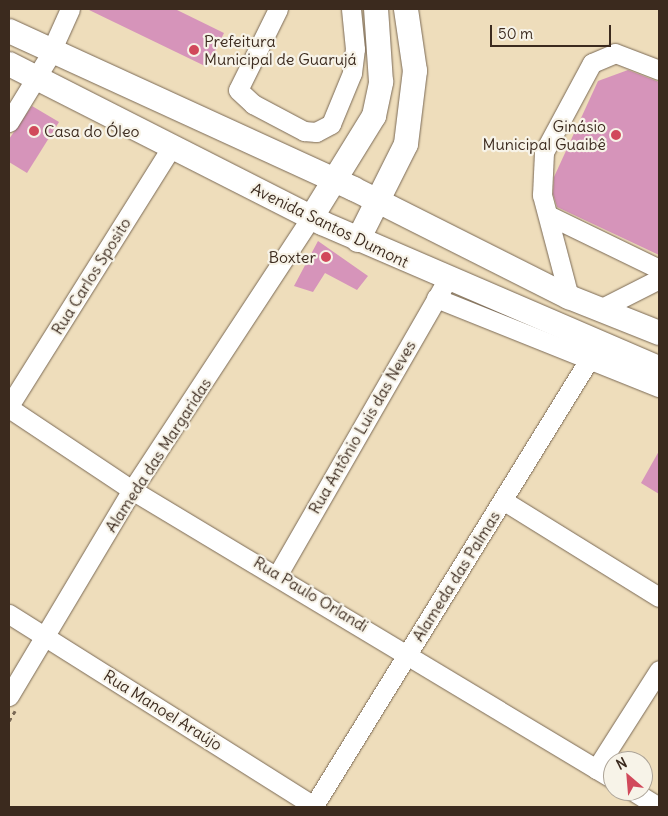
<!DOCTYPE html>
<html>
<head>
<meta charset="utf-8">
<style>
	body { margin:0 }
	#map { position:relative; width:668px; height:816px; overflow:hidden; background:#edb; font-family:Delius,sans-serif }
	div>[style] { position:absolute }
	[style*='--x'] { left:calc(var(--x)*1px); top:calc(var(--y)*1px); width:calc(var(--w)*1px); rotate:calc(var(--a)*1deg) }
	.building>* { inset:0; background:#d694ba }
	.path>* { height:3px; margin-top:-1.5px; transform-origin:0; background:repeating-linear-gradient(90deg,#7a6955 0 4px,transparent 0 8px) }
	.roads { filter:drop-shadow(0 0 1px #7a6955) drop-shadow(0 0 1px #7a6955) }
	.minor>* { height:19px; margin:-9.5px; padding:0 9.5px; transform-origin:9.5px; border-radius:9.5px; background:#fff }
	.major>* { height:24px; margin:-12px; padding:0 12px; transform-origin:12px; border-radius:12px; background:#fff }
	.dots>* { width:14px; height:14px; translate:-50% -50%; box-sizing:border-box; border:2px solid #f7f3e8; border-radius:50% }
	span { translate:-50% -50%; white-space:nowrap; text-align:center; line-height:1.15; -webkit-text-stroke:4.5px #f7f3e8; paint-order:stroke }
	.poi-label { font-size:16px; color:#3b2a1e }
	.left { translate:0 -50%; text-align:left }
	.right { translate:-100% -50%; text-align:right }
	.street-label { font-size:16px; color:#3b2a1e }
	.frame { position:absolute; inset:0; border:10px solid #3b2a1e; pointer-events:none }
	.north { position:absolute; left:603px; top:751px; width:50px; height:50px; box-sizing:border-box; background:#f7f3e8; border:1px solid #aca397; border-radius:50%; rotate:333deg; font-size:14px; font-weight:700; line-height:20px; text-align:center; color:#3b2a1e }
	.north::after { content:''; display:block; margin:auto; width:18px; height:22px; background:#d1495b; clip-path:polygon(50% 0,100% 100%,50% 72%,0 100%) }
	.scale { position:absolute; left:490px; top:25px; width:121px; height:22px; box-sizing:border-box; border:2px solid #3b2a1e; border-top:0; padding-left:6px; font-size:15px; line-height:18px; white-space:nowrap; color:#3b2a1e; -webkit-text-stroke:4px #f7f3e8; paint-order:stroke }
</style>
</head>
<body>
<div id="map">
	<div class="building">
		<i style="clip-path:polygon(87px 9px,175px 9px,224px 33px,207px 67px)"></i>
		<i style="clip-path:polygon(628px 70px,659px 82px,659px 255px,557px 207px,553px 194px,554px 177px,598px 81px)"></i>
		<i style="clip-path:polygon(32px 106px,59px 122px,27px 173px,9px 162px,9px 139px)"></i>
		<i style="clip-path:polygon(318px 241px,368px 276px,357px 290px,325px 273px,313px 292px,294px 286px)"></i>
		<i style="clip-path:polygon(659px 451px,659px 494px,641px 483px)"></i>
	</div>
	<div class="path">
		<i style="--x:9;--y:721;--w:12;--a:-59"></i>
	</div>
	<div class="roads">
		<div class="minor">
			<i style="--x:278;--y:9;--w:90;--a:116.3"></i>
			<i style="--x:238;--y:90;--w:21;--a:43"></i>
			<i style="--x:253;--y:104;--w:58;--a:27.9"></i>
			<i style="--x:304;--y:131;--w:12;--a:5"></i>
			<i style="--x:316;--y:132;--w:17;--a:-28"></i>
			<i style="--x:331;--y:124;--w:55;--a:-67.6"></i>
			<i style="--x:352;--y:73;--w:24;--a:-83"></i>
			<i style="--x:355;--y:49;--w:40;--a:-95.7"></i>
			<i style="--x:9;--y:122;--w:75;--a:-58.6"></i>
			<i style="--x:48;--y:58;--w:54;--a:-65.8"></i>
			<i style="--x:548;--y:215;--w:123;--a:25.9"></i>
			<i style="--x:569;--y:297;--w:106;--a:-104.8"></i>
			<i style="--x:542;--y:195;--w:43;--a:-87.3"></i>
			<i style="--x:544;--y:152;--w:101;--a:-61.7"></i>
			<i style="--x:592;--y:63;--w:25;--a:-23"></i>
			<i style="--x:615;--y:53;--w:47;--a:21.1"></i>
			<i style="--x:436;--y:298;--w:240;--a:21.8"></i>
			<i style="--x:598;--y:310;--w:68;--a:-26.9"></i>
			<i style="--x:9;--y:406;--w:307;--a:-57.9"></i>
			<i style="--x:9;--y:408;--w:148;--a:33.7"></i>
			<i style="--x:132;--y:490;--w:561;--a:31"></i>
			<i style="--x:504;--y:501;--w:182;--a:31.8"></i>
			<i style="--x:278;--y:574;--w:339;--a:-60.1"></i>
			<i style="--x:9;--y:614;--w:363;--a:32.2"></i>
			<i style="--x:9;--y:696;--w:240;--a:-59.2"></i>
			<i style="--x:132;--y:490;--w:326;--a:-56.7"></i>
			<i style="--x:596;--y:769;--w:117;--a:-57.5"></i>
			<i style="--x:633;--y:791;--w:31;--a:32"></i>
			<i style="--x:313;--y:807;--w:543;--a:-58.33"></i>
		</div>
		<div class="major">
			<i style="--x:9;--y:31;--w:379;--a:24.6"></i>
			<i style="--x:354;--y:189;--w:241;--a:26.7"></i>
			<i style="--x:569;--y:297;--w:97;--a:21.8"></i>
			<i style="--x:9;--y:64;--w:351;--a:26.9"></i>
			<i style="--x:322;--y:223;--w:367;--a:23.3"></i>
			<i style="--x:311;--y:218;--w:120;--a:-58.3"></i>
			<i style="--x:374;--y:116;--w:35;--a:-78"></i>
			<i style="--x:381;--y:82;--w:73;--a:-93.9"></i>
			<i style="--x:358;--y:240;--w:107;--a:-63.4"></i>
			<i style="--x:406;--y:144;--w:74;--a:-83"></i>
			<i style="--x:415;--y:71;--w:63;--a:-98.3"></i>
		</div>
	</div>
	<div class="dots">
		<i style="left:194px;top:50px;background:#d1495b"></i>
		<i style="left:34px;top:131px;background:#d1495b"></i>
		<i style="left:616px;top:135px;background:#d1495b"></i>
		<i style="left:326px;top:257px;background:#d1495b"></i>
	</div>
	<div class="poi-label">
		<span class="left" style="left:204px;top:50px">Prefeitura<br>Municipal de Guarujá</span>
		<span class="right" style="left:606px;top:135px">Ginásio<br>Municipal Guaibê</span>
		<span class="left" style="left:44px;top:131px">Casa do Óleo</span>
		<span class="right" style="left:316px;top:257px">Boxter</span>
	</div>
	<div class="street-label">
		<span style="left:330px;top:225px;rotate:26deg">Avenida Santos Dumont</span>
		<span style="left:91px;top:276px;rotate:-58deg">Rua Carlos Sposito</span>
		<span style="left:362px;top:427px;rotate:-60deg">Rua Antônio Luis das Neves</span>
		<span style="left:158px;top:455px;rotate:-57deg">Alameda das Margaridas</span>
		<span style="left:456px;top:576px;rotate:-58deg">Alameda das Palmas</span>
		<span style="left:311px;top:594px;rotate:31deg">Rua Paulo Orlandi</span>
		<span style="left:163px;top:710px;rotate:32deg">Rua Manoel Araújo</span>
	</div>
	<div class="frame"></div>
	<div class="north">N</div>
	<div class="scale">50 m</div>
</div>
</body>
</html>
